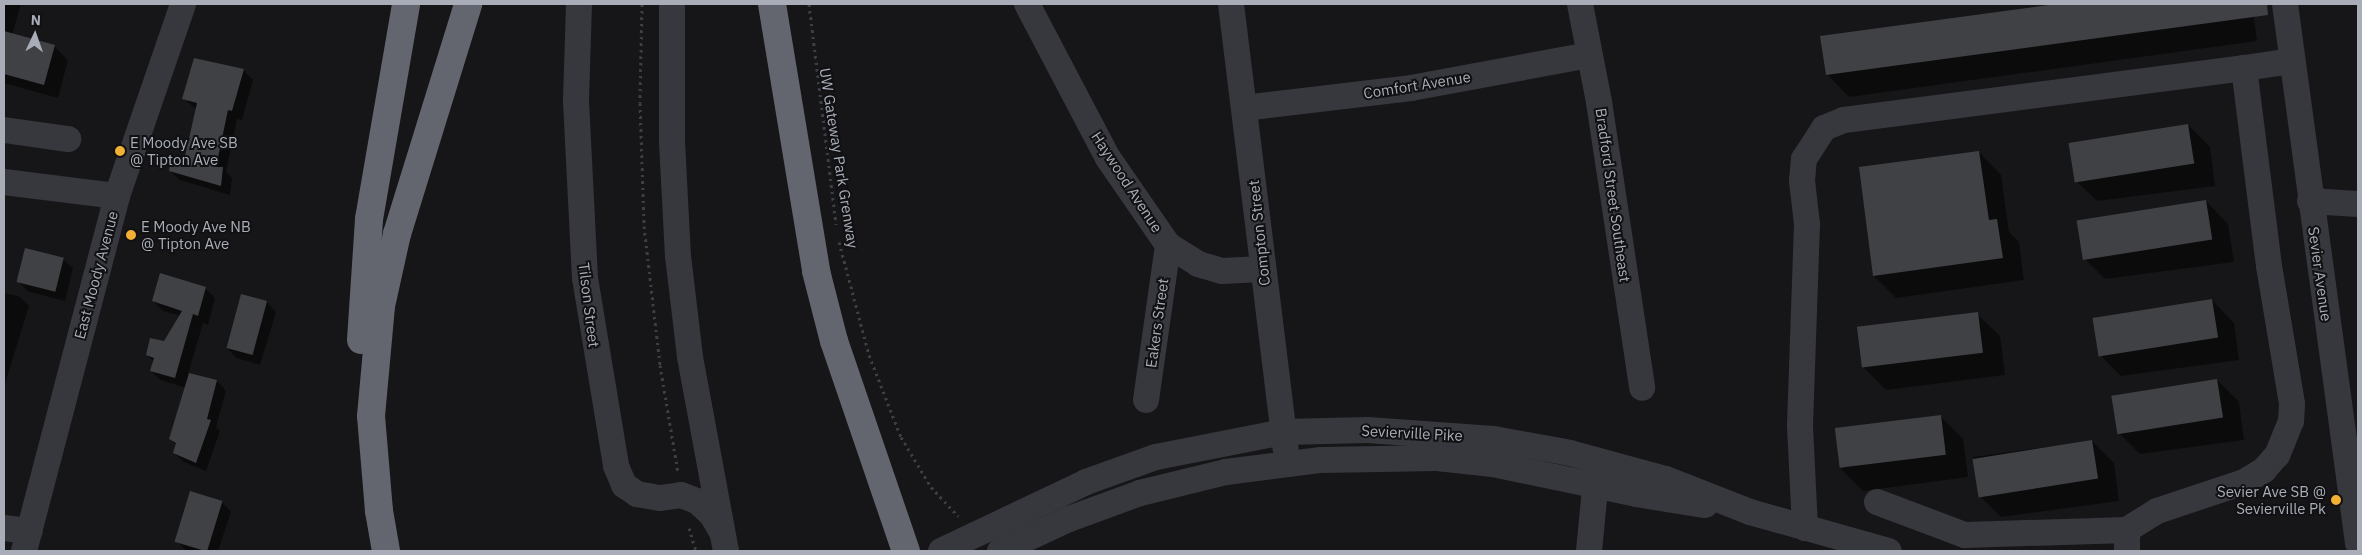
<!DOCTYPE html>
<html>
<head>
<meta charset="utf-8">
<style>
	body { margin:0 }
	#map { position:relative; width:2362px; height:555px; overflow:hidden; background:#161618; font-family:"IBM Plex Sans",sans-serif }
	div>[style] { position:absolute }
	[style*='--x'] { left:calc(var(--x)*1px); top:calc(var(--y)*1px); width:calc(var(--w)*1px); rotate:calc(var(--a)*1deg) }
	.shadow>* { inset:0; background:#0007 }
	.building>* { inset:0; background:#404145; transform-origin:0 0 }
	.path>* { height:3px; margin-top:-1.5px; transform-origin:0; background:repeating-linear-gradient(90deg,#3d3f44 0 2.5px,transparent 0 6.5px) }
	.minor>* { height:26px; margin:-13px; padding:0 13px; transform-origin:13px; border-radius:13px; background:#37383d }
	.highway>* { height:28px; margin:-14px; padding:0 14px; transform-origin:14px; border-radius:14px; background:#63666e }
	.dots>* { width:14px; height:14px; translate:-50% -50%; box-sizing:border-box; border:2px solid #111113; border-radius:50% }
	span { translate:-50% -50%; white-space:nowrap; text-align:center; line-height:1.15; -webkit-text-stroke:4px #111113; paint-order:stroke }
	.street-label { font-size:15px; color:#a8adb8 }
	.poi-label { font-size:15px; color:#a8adb8 }
	.left { translate:0 -50%; text-align:left }
	.right { translate:-100% -50%; text-align:right }
	.frame { position:absolute; inset:0; border:5px solid #a8adb8; pointer-events:none }
	.north { position:absolute; left:10px; top:10px; width:50px; height:50px; -webkit-text-stroke:4px #111113; paint-order:stroke; rotate:3deg; font-size:14px; font-weight:700; line-height:20px; text-align:center; color:#a8adb8 }
	.north::after { content:''; display:block; margin:auto; width:18px; height:22px; background:#a8adb8; clip-path:polygon(50% 0,100% 100%,50% 72%,0 100%) }
</style>
</head>
<body>
<div id="map">
	<div class="shadow">
		<i style="clip-path:polygon(4px 4px,21px 4px,12px 35px,54px 46px,68px 60px,58px 98px,4px 83px)"></i>
		<i style="clip-path:polygon(2066px 4px,2252px 4px,2257px 41px,1849px 97px,1827px 74px,1821px 37px)"></i>
		<i style="clip-path:polygon(243px 70px,253px 80px,242px 120px,237px 119px,226px 172px,232px 178px,230px 195px,180px 180px,170px 171px,184px 166px,196px 109px,184px 99px)"></i>
		<i style="clip-path:polygon(2188px 125px,2210px 147px,2215px 186px,2097px 201px,2074px 179px)"></i>
		<i style="clip-path:polygon(1979px 152px,2001px 175px,2009px 232px,2019px 242px,2024px 280px,1896px 298px,1874px 276px)"></i>
		<i style="clip-path:polygon(2206px 201px,2228px 224px,2234px 262px,2105px 279px,2083px 257px)"></i>
		<i style="clip-path:polygon(63px 259px,73px 268px,65px 301px,27px 291px,18px 281px)"></i>
		<i style="clip-path:polygon(205px 288px,215px 298px,208px 325px,203px 323px,188px 374px,217px 381px,226px 391px,216px 427px,220px 431px,206px 471px,184px 462px,174px 453px,177px 445px,170px 439px,186px 388px,161px 380px,151px 371px,154px 362px,147px 355px,165px 342px,181px 316px,163px 311px,153px 301px)"></i>
		<i style="clip-path:polygon(4px 293px,19px 296px,29px 306px,4px 387px)"></i>
		<i style="clip-path:polygon(242px 296px,267px 302px,276px 312px,260px 365px,236px 358px,227px 348px)"></i>
		<i style="clip-path:polygon(2212px 300px,2234px 323px,2239px 360px,2121px 376px,2099px 354px)"></i>
		<i style="clip-path:polygon(1977px 314px,2000px 336px,2005px 375px,1886px 390px,1864px 368px)"></i>
		<i style="clip-path:polygon(2217px 380px,2239px 402px,2244px 440px,2140px 454px,2118px 432px)"></i>
		<i style="clip-path:polygon(1941px 417px,1963px 439px,1968px 477px,1863px 491px,1841px 469px)"></i>
		<i style="clip-path:polygon(2092px 441px,2114px 463px,2119px 501px,2001px 517px,1979px 495px,1973px 457px)"></i>
		<i style="clip-path:polygon(222px 502px,231px 512px,218px 551px,186px 551px,177px 541px)"></i>
	</div>
	<div class="building">
		<i style="clip-path:polygon(2056px 4px,2267px 4px,2268px 15px,1826px 75px,1820px 36px)"></i>
		<i style="clip-path:polygon(4px 31px,55px 45px,44px 85px,4px 74px)"></i>
		<i style="clip-path:polygon(194px 58px,244px 69px,232px 111px,228px 110px,216px 167px,223px 167px,221px 186px,169px 171px,170px 164px,183px 165px,197px 103px,182px 99px)"></i>
		<i style="left:2188px;top:124px;width:40px;height:121px;rotate:81deg"></i>
		<i style="clip-path:polygon(1979px 151px,1989px 220px,1997px 219px,2003px 258px,1873px 276px,1859px 167px)"></i>
		<i style="left:2206px;top:200px;width:40px;height:131px;rotate:81deg"></i>
		<i style="left:25px;top:248px;width:40px;height:35px;rotate:14deg"></i>
		<i style="clip-path:polygon(160px 273px,206px 287px,198px 316px,193px 314px,175px 378px,150px 371px,154px 358px,146px 355px,150px 338px,164px 341px,182px 311px,152px 301px)"></i>
		<i style="left:241px;top:294px;width:27px;height:56px;rotate:15deg"></i>
		<i style="left:2212px;top:299px;width:39px;height:121px;rotate:81deg"></i>
		<i style="left:1978px;top:312px;width:41px;height:122px;rotate:83deg"></i>
		<i style="clip-path:polygon(189px 373px,217px 380px,207px 419px,211px 420px,196px 463px,173px 453px,176px 443px,169px 439px)"></i>
		<i style="left:2217px;top:379px;width:39px;height:107px;rotate:81deg"></i>
		<i style="left:1941px;top:415px;width:40px;height:107px;rotate:83deg"></i>
		<i style="left:2092px;top:440px;width:39px;height:121px;rotate:81deg"></i>
		<i style="left:190px;top:491px;width:34px;height:53px;rotate:17deg"></i>
	</div>
	<div class="path">
		<i style="--x:642;--y:4;--w:99;--a:91.2"></i>
		<i style="--x:640;--y:103;--w:123;--a:88.1"></i>
		<i style="--x:644;--y:226;--w:140;--a:83.4"></i>
		<i style="--x:660;--y:365;--w:109;--a:80.5"></i>
		<i style="--x:809;--y:4;--w:222;--a:83"></i>
		<i style="--x:839;--y:242;--w:117;--a:75.1"></i>
		<i style="--x:869;--y:355;--w:88;--a:68.7"></i>
		<i style="--x:901;--y:437;--w:58;--a:59"></i>
		<i style="--x:931;--y:487;--w:40;--a:47"></i>
		<i style="--x:689;--y:528;--w:24;--a:73"></i>
	</div>
	<div class="minor">
		<i style="--x:579;--y:4;--w:97;--a:91.8"></i>
		<i style="--x:576;--y:101;--w:177;--a:87.1"></i>
		<i style="--x:585;--y:278;--w:191;--a:80.6"></i>
		<i style="--x:616;--y:466;--w:21;--a:67"></i>
		<i style="--x:624;--y:485;--w:16;--a:35"></i>
		<i style="--x:637;--y:494;--w:23;--a:10"></i>
		<i style="--x:660;--y:498;--w:21;--a:-8"></i>
		<i style="--x:681;--y:495;--w:17;--a:21"></i>
		<i style="--x:697;--y:501;--w:21;--a:43"></i>
		<i style="--x:712;--y:515;--w:20;--a:60"></i>
		<i style="--x:672;--y:4;--w:138;--a:90"></i>
		<i style="--x:672;--y:142;--w:114;--a:87"></i>
		<i style="--x:678;--y:256;--w:102;--a:83.2"></i>
		<i style="--x:690;--y:357;--w:197;--a:79.5"></i>
		<i style="--x:1027;--y:4;--w:174;--a:62.3"></i>
		<i style="--x:1108;--y:158;--w:106;--a:55.4"></i>
		<i style="--x:1168;--y:245;--w:36;--a:32"></i>
		<i style="--x:1198;--y:264;--w:25;--a:16"></i>
		<i style="--x:1222;--y:271;--w:40;--a:-2.9"></i>
		<i style="--x:1231;--y:4;--w:448;--a:83"></i>
		<i style="--x:1580;--y:4;--w:100;--a:79"></i>
		<i style="--x:1599;--y:102;--w:289;--a:81.4"></i>
		<i style="--x:2285;--y:4;--w:544;--a:82.29"></i>
		<i style="--x:2244;--y:68;--w:49;--a:-8.3"></i>
		<i style="--x:1244;--y:108;--w:168;--a:-6.8"></i>
		<i style="--x:1411;--y:88;--w:181;--a:-10.5"></i>
		<i style="--x:4;--y:130;--w:65;--a:8"></i>
		<i style="--x:4;--y:182;--w:114;--a:7.1"></i>
		<i style="--x:2310;--y:201;--w:48;--a:3.6"></i>
		<i style="--x:1146;--y:400;--w:157;--a:-81.9"></i>
		<i style="--x:1877;--y:502;--w:94;--a:20.6"></i>
		<i style="--x:1965;--y:535;--w:162;--a:-1.8"></i>
		<i style="--x:4;--y:528;--w:26;--a:7"></i>
		<i style="--x:1805;--y:528;--w:103;--a:-92.8"></i>
		<i style="--x:1800;--y:425;--w:201;--a:-88"></i>
		<i style="--x:1807;--y:224;--w:43;--a:-96.6"></i>
		<i style="--x:1802;--y:181;--w:22;--a:-85"></i>
		<i style="--x:1804;--y:159;--w:37;--a:-57"></i>
		<i style="--x:1824;--y:128;--w:22;--a:-22"></i>
		<i style="--x:1844;--y:120;--w:403;--a:-7.4"></i>
		<i style="--x:2244;--y:68;--w:200;--a:82.8"></i>
		<i style="--x:2269;--y:266;--w:140;--a:80.5"></i>
		<i style="--x:2292;--y:404;--w:17;--a:93"></i>
		<i style="--x:2291;--y:421;--w:37;--a:112"></i>
		<i style="--x:2277;--y:455;--w:20;--a:131"></i>
		<i style="--x:2264;--y:470;--w:23;--a:149"></i>
		<i style="--x:2244;--y:482;--w:92;--a:161.6"></i>
		<i style="--x:2157;--y:511;--w:36;--a:148"></i>
		<i style="--x:2127;--y:530;--w:21;--a:90"></i>
		<i style="--x:24;--y:551;--w:367;--a:-75.3"></i>
		<i style="--x:117;--y:196;--w:203;--a:-71"></i>
		<i style="--x:941;--y:551;--w:161;--a:-25.4"></i>
		<i style="--x:1086;--y:482;--w:74;--a:-19.7"></i>
		<i style="--x:1156;--y:457;--w:130;--a:-11.1"></i>
		<i style="--x:1284;--y:432;--w:84;--a:-1.4"></i>
		<i style="--x:1368;--y:430;--w:126;--a:4.1"></i>
		<i style="--x:1494;--y:439;--w:77;--a:10.4"></i>
		<i style="--x:1570;--y:453;--w:99;--a:15.2"></i>
		<i style="--x:1666;--y:479;--w:90;--a:21.4"></i>
		<i style="--x:1750;--y:512;--w:144;--a:15.7"></i>
		<i style="--x:1000;--y:551;--w:76;--a:-24.9"></i>
		<i style="--x:1069;--y:519;--w:76;--a:-20.1"></i>
		<i style="--x:1140;--y:493;--w:89;--a:-13.7"></i>
		<i style="--x:1226;--y:472;--w:96;--a:-7.2"></i>
		<i style="--x:1321;--y:460;--w:116;--a:-1"></i>
		<i style="--x:1437;--y:458;--w:56;--a:6.1"></i>
		<i style="--x:1493;--y:464;--w:146;--a:11.8"></i>
		<i style="--x:1636;--y:494;--w:70;--a:9.1"></i>
		<i style="--x:1589;--y:551;--w:83;--a:-84.5"></i>
	</div>
	<div class="highway">
		<i style="--x:772;--y:4;--w:271;--a:80.6"></i>
		<i style="--x:816;--y:271;--w:72;--a:75.6"></i>
		<i style="--x:834;--y:341;--w:222;--a:71.1"></i>
		<i style="--x:361;--y:340;--w:121;--a:-86.2"></i>
		<i style="--x:369;--y:219;--w:218;--a:-80.2"></i>
		<i style="--x:386;--y:551;--w:41;--a:-99.9"></i>
		<i style="--x:379;--y:511;--w:95;--a:-94.8"></i>
		<i style="--x:371;--y:416;--w:110;--a:-84.8"></i>
		<i style="--x:381;--y:306;--w:74;--a:-77.5"></i>
		<i style="--x:397;--y:234;--w:241;--a:-72.8"></i>
	</div>
	<div class="dots">
		<i style="left:120px;top:151px;background:#f2b134"></i>
		<i style="left:131px;top:235px;background:#f2b134"></i>
		<i style="left:2336px;top:500px;background:#f2b134"></i>
	</div>
	<div class="street-label">
		<span style="left:1417px;top:85px;rotate:-9deg">Comfort Avenue</span>
		<span style="left:839px;top:158px;rotate:81deg">UW Gateway Park Grenway</span>
		<span style="left:1127px;top:182px;rotate:57deg">Haywood Avenue</span>
		<span style="left:1613px;top:195px;rotate:82deg">Bradford Street Southeast</span>
		<span style="left:1259px;top:233px;rotate:-96deg">Compton Street</span>
		<span style="left:2320px;top:274px;rotate:82deg">Sevier Avenue</span>
		<span style="left:96px;top:275px;rotate:-75deg">East Moody Avenue</span>
		<span style="left:589px;top:305px;rotate:83deg">Tilson Street</span>
		<span style="left:1157px;top:323px;rotate:-82deg">Eakers Street</span>
		<span style="left:1412px;top:433px;rotate:3deg">Sevierville Pike</span>
	</div>
	<div class="poi-label">
		<span class="left" style="left:130px;top:151px">E Moody Ave SB<br>@ Tipton Ave</span>
		<span class="left" style="left:141px;top:235px">E Moody Ave NB<br>@ Tipton Ave</span>
		<span class="right" style="left:2326px;top:500px">Sevier Ave SB @<br>Sevierville Pk</span>
	</div>
	<div class="frame"></div>
	<div class="north">N</div>
</div>
</body>
</html>
